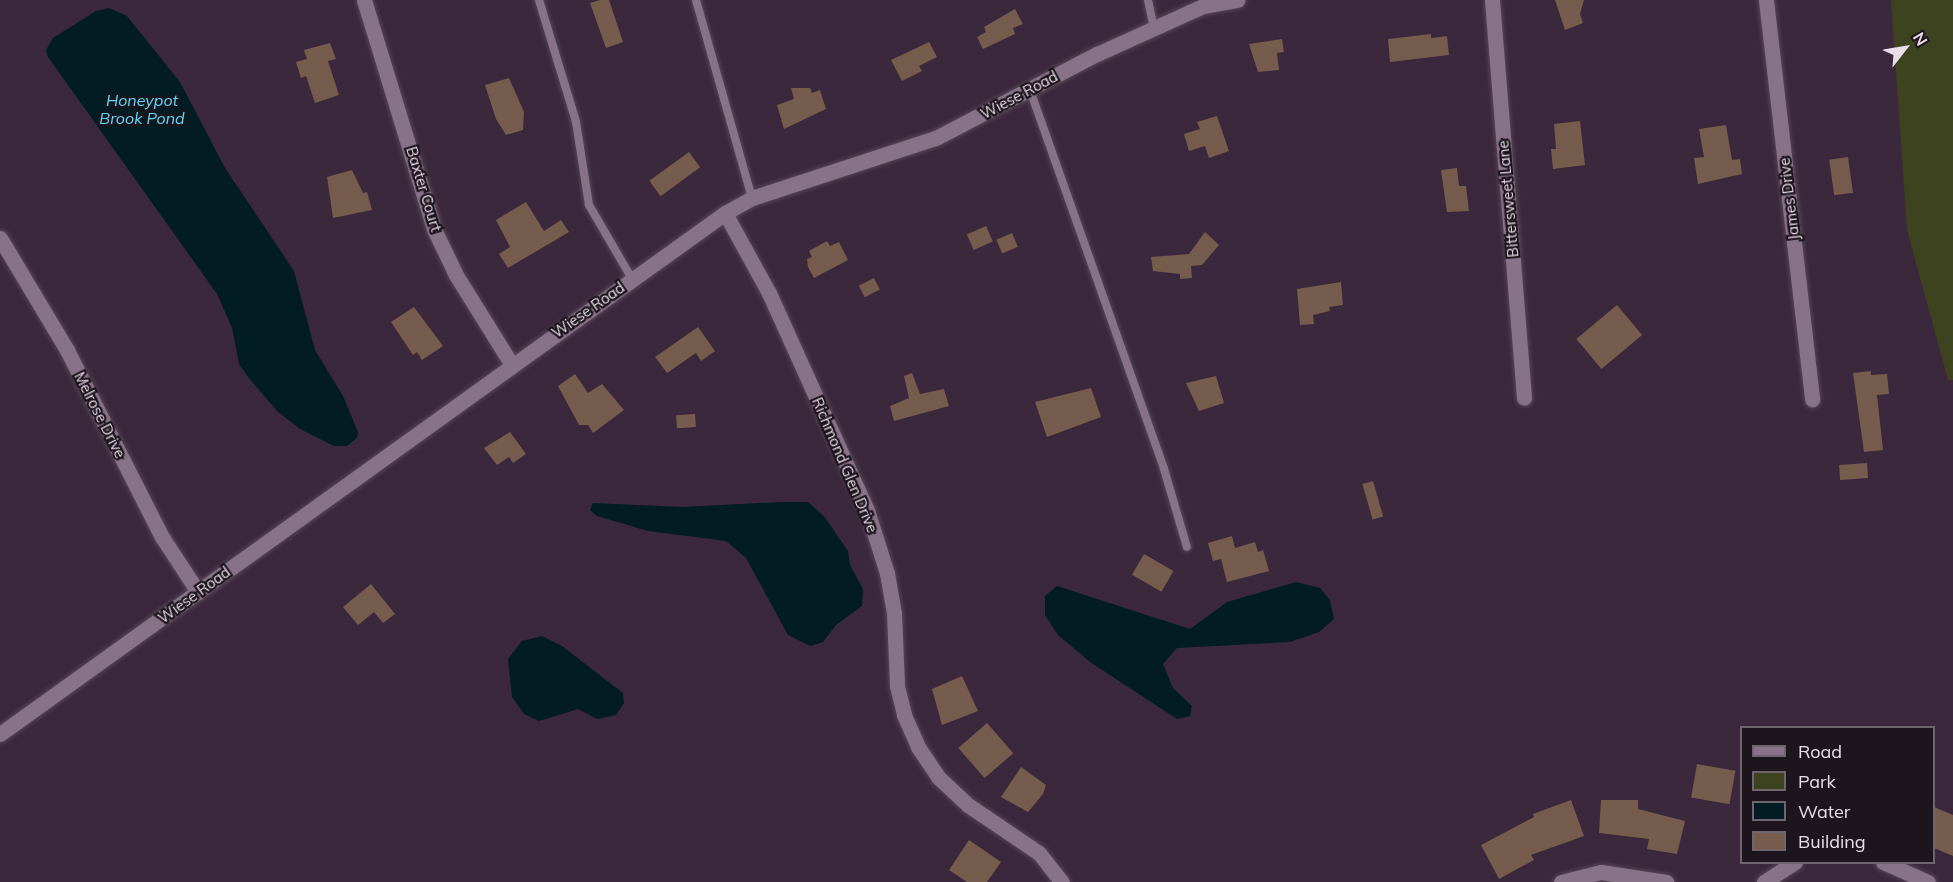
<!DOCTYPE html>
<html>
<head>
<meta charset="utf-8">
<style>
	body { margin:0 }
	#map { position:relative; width:1953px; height:882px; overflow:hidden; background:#3b283c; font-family:Mulish,sans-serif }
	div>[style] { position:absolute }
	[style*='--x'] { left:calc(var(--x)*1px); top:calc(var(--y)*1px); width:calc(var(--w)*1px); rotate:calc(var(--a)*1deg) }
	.green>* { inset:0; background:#3c431e }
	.water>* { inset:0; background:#011d23 }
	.building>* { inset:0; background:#765c4c; transform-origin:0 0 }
	.roads { filter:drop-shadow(0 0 2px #564656) drop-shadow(0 0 2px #564656) }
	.service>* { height:8px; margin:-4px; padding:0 4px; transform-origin:4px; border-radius:4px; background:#887288 }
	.minor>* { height:15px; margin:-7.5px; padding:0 7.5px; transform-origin:7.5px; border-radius:7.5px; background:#887288 }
	.tertiary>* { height:15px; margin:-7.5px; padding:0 7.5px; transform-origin:7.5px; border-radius:7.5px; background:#887288 }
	span { translate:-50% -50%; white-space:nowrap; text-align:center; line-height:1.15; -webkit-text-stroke:4.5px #1d151d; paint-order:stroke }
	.street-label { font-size:15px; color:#ebdeea }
	.water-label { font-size:16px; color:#57dcf9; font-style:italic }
	.legend { position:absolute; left:1740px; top:726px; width:195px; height:138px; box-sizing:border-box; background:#1d151d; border:2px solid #6f656f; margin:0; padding:8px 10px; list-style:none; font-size:18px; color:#ebdeea }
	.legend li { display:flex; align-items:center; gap:12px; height:30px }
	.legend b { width:30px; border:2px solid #6f656f }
	.north { position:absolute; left:1875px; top:18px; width:60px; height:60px; -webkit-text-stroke:4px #1d151d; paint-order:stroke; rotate:59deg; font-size:16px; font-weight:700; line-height:24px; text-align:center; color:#ebdeea }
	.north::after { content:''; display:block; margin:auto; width:21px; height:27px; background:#ebdeea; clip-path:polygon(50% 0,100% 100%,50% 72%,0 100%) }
</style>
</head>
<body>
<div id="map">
	<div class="green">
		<i style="clip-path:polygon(1891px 0,1953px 0,1953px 380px,1948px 380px,1907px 230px)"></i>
	</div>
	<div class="water">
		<i style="clip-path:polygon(109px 8px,127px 16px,180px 82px,225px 168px,294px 271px,315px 350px,343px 396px,358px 432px,357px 438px,347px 446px,334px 446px,300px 429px,277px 411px,248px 377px,239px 364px,232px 328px,217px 294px,48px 57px,46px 50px,53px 38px,96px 11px)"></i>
		<i style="clip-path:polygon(781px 502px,808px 502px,824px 516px,848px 551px,850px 565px,863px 589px,862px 606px,836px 625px,823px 642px,810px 646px,788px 635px,746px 558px,726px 541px,648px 531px,597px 516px,590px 510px,593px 503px,683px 507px)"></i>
		<i style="clip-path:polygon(1296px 582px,1320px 588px,1330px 600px,1334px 619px,1319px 632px,1290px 642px,1177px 648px,1163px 664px,1173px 688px,1192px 706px,1190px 716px,1177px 719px,1090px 662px,1058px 635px,1045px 615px,1045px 596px,1057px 586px,1190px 629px,1227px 602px)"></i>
		<i style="clip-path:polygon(542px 636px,562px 646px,623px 693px,624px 703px,616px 715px,597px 719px,578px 709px,539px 721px,524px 714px,512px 697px,508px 659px,522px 641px)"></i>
	</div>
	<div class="building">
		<i style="clip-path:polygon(600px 0,609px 0,623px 42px,606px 48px,590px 3px)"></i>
		<i style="clip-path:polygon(1555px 0,1584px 0,1580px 14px,1583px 23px,1565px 30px)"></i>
		<i style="clip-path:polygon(1015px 9px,1023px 24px,1013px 28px,1015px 34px,983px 49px,977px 37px,986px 32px,984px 27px)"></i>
		<i style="clip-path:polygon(1431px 34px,1431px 38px,1447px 36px,1449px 55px,1390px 62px,1388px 39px)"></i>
		<i style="clip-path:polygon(1282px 39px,1284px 52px,1277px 53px,1279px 70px,1258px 72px,1249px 44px)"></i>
		<i style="clip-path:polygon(929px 42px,937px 57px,919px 66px,922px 71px,902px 81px,891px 60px)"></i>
		<i style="clip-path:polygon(330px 43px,336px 59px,328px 61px,339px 95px,315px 103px,306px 76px,301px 78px,296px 62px,307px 59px,304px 50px)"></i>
		<i style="clip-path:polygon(509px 78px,524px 112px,523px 130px,506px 135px,496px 119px,485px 85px)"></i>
		<i style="clip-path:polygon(791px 88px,810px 88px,812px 93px,820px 90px,826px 109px,784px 129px,777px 105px,794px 99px)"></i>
		<i style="clip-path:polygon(1217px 116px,1229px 151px,1209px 158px,1205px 146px,1189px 151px,1184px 134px,1200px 129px,1197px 122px)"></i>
		<i style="clip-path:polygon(1580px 121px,1585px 165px,1553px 169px,1551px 149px,1556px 149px,1554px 124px)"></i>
		<i style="clip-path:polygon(1726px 125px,1732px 160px,1740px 159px,1742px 174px,1698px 184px,1694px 158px,1704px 157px,1699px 129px)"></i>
		<i style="left:689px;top:152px;width:19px;height:49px;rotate:54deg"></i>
		<i style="left:1848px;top:157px;width:36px;height:19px;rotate:82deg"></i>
		<i style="clip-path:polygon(1457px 168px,1459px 186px,1466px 186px,1469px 211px,1447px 212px,1441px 170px)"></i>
		<i style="clip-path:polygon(352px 170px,363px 193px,367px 192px,372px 210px,333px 218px,327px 177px)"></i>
		<i style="clip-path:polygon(526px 202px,544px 231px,561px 220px,569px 232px,508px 268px,499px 254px,510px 247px,496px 220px)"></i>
		<i style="left:986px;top:226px;width:17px;height:21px;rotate:66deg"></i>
		<i style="clip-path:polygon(1205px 232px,1219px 245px,1202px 265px,1191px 266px,1192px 278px,1180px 279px,1180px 274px,1153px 271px,1151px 257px,1189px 254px)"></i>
		<i style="left:1012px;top:233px;width:15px;height:17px;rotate:67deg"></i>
		<i style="clip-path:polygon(827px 241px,830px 246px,839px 242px,848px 260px,814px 278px,808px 267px,807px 259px,812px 257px,809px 251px)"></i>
		<i style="left:874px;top:278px;width:13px;height:17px;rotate:63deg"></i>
		<i style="clip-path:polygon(1341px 282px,1343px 305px,1329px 307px,1330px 311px,1313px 315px,1314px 324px,1300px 325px,1297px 289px)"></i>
		<i style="left:1617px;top:305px;width:39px;height:53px;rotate:50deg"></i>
		<i style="clip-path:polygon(414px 307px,443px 346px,422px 360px,417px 352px,413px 355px,391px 322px)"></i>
		<i style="clip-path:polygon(698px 327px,715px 351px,701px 361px,696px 353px,667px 373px,655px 357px)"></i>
		<i style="clip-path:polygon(1871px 371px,1871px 375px,1887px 374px,1889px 394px,1877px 395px,1883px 450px,1864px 452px,1853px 373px)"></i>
		<i style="clip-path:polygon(912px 373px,920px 394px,944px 389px,949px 406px,894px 421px,890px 406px,909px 398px,904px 376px)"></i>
		<i style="clip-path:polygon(575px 374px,588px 393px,602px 384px,624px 410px,593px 433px,588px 425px,579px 425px,558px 386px)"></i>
		<i style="clip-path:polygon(1216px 376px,1224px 403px,1199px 411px,1186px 383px)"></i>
		<i style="clip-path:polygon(1091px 388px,1101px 417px,1047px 437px,1035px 402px)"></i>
		<i style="left:695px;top:414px;width:13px;height:19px;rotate:86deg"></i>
		<i style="clip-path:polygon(510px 432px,526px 454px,513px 463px,509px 457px,497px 465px,484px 448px)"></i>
		<i style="left:1867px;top:463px;width:15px;height:28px;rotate:86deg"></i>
		<i style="left:1373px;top:481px;width:37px;height:11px;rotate:74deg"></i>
		<i style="clip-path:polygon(1232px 536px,1235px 548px,1255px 542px,1258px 552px,1263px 550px,1269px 571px,1227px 582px,1221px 559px,1213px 561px,1208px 543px)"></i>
		<i style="left:1144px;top:554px;width:34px;height:24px;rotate:30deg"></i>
		<i style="clip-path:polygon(371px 584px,395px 614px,383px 623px,374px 612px,358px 625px,343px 607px)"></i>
		<i style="clip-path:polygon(962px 676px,978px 711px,942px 725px,932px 689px)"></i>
		<i style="left:987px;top:723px;width:40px;height:38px;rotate:49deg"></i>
		<i style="left:1697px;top:764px;width:39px;height:34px;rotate:10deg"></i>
		<i style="clip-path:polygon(1021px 767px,1046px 785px,1043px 794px,1028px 812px,1001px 797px)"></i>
		<i style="clip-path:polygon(1571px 800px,1584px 836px,1531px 855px,1534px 860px,1499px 879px,1481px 845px,1534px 817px,1533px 814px)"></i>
		<i style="clip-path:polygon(1601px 800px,1638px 800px,1638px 809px,1685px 821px,1677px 854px,1647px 849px,1649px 839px,1599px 833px)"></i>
		<i style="clip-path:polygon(1934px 807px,1953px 815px,1953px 856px,1934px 848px)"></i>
		<i style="clip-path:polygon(969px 840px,1001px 862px,987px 882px,967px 882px,949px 870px)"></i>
	</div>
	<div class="roads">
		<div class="service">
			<i style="--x:539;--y:0;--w:127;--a:73.1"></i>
			<i style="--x:576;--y:122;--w:84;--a:81.1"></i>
			<i style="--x:589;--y:205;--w:86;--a:59.8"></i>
			<i style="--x:696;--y:0;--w:206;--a:74.2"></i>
			<i style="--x:1148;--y:0;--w:29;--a:78"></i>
			<i style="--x:1030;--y:90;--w:402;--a:70.5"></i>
			<i style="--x:1164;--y:469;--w:81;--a:73.6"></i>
		</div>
		<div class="minor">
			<i style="--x:364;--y:0;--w:239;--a:73"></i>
			<i style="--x:434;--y:229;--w:51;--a:64.4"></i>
			<i style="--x:456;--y:275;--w:106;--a:58.1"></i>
			<i style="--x:1492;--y:0;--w:399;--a:85.4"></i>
			<i style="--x:1766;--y:0;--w:402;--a:83.4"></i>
			<i style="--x:725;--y:213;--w:91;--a:61.2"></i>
			<i style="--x:769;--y:293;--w:238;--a:65.7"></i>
			<i style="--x:867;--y:510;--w:66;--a:72.4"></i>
			<i style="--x:887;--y:573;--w:41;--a:80.1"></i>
			<i style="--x:894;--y:613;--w:73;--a:87.6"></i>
			<i style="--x:897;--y:686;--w:30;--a:76"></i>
			<i style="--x:904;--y:715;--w:35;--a:66"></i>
			<i style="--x:918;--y:747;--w:36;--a:56"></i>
			<i style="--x:938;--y:777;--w:41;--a:43"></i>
			<i style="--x:968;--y:805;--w:86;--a:34.1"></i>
			<i style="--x:1039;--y:853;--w:37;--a:52"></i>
			<i style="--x:0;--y:238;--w:131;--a:59.1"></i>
			<i style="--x:67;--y:350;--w:210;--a:63.1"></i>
			<i style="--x:162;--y:537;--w:66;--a:56.8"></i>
			<i style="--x:1883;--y:862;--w:49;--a:24"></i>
			<i style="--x:1561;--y:882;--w:41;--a:-14"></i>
			<i style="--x:1601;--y:872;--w:66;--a:8.7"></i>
			<i style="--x:1764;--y:882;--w:37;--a:-33"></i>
		</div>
		<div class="tertiary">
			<i style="--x:0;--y:734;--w:893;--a:-35.7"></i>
			<i style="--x:725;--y:213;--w:31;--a:-29"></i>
			<i style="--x:752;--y:198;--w:194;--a:-18.1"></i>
			<i style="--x:936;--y:138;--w:182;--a:-27.6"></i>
			<i style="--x:1097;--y:54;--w:116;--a:-24.4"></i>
			<i style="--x:1203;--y:6;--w:35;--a:-10"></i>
		</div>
	</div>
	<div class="street-label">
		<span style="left:1019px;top:95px;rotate:-28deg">Wiese Road</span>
		<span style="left:424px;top:189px;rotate:73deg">Baxter Court</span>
		<span style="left:1508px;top:199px;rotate:-95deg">Bittersweet Lane</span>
		<span style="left:1789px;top:199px;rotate:-97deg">James Drive</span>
		<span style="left:588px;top:310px;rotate:-35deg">Wiese Road</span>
		<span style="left:100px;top:415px;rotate:63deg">Melrose Drive</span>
		<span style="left:845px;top:465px;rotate:67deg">Richmond Glen Drive</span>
		<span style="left:194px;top:595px;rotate:-36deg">Wiese Road</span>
	</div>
	<div class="water-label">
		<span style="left:142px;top:109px">Honeypot<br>Brook Pond</span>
	</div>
	<ul class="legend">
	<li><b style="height:8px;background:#887288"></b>Road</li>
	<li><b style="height:16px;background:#3c431e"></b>Park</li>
	<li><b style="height:16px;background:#011d23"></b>Water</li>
	<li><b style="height:16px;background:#765c4c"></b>Building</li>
	</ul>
	<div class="north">N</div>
</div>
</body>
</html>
